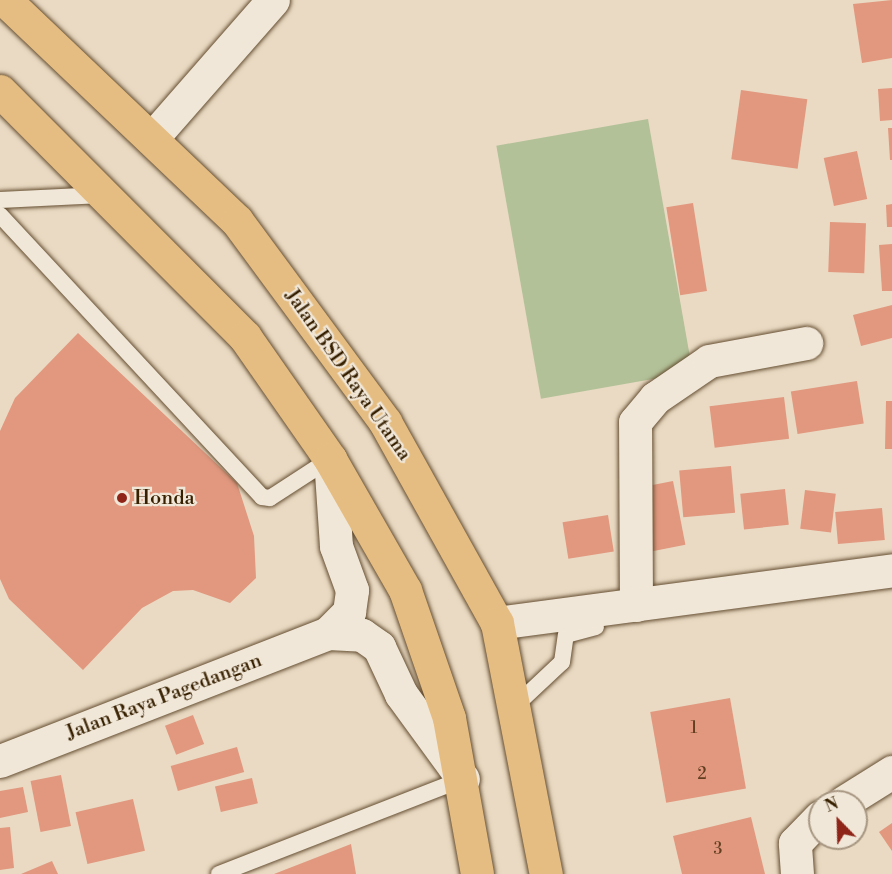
<!DOCTYPE html>
<html>
<head>
<meta charset="utf-8">
<style>
	body { margin:0 }
	#map { position:relative; width:892px; height:874px; overflow:hidden; background:#eadac3; font-family:"Libre Bodoni",serif }
	div>[style] { position:absolute }
	[style*='--x'] { left:calc(var(--x)*1px); top:calc(var(--y)*1px); width:calc(var(--w)*1px); rotate:calc(var(--a)*1deg) }
	.green>* { inset:0; background:#b2c198; transform-origin:0 0 }
	.building>* { inset:0; background:#e1987f; transform-origin:0 0 }
	.roads { filter:drop-shadow(0 0 2px #644e31) drop-shadow(0 0 2px #644e31) }
	.lane>* { height:16px; margin:-8px; padding:0 8px; transform-origin:8px; border-radius:8px; background:#f1e7d8 }
	.street>* { height:33px; margin:-16.5px; padding:0 16.5px; transform-origin:16.5px; border-radius:16.5px; background:#f1e7d8 }
	.secondary>* { height:33px; margin:-16.5px; padding:0 16.5px; transform-origin:16.5px; border-radius:16.5px; background:#f1e7d8 }
	.primary>* { height:33px; margin:-16.5px; padding:0 16.5px; transform-origin:16.5px; border-radius:16.5px; background:#e5bd82 }
	.dots>* { width:16px; height:16px; translate:-50% -50%; box-sizing:border-box; border:3px solid #f1e7d8; border-radius:50% }
	span { translate:-50% -50%; white-space:nowrap; text-align:center; line-height:1.15; -webkit-text-stroke:4.5px #f1e7d8; paint-order:stroke }
	.number-label { font-size:16px; color:#623e20 }
	.number-label span { -webkit-text-stroke-width:0 }
	.street-label { font-size:20px; color:#372000 }
	.poi-label { font-size:20px; color:#372000 }
	.left { translate:0 -50%; text-align:left }
	.north { position:absolute; left:808px; top:790px; width:60px; height:60px; box-sizing:border-box; background:#f1e7d8; border:2px solid #a79782; border-radius:50%; rotate:337deg; font-size:16px; font-weight:700; line-height:24px; text-align:center; color:#372000 }
	.north::after { content:''; display:block; margin:auto; width:21px; height:27px; background:#8f2418; clip-path:polygon(50% 0,100% 100%,50% 72%,0 100%) }
</style>
</head>
<body>
<div id="map">
	<div class="green">
		<i style="left:648px;top:119px;width:257px;height:154px;rotate:80deg"></i>
	</div>
	<div class="building">
		<i style="clip-path:polygon(892px 0,892px 58px,862px 63px,853px 4px)"></i>
		<i style="clip-path:polygon(892px 88px,892px 120px,880px 121px,878px 89px)"></i>
		<i style="left:741px;top:90px;width:67px;height:70px;rotate:8deg"></i>
		<i style="clip-path:polygon(888px 128px,892px 128px,892px 160px,890px 160px)"></i>
		<i style="left:857px;top:151px;width:49px;height:34px;rotate:78deg"></i>
		<i style="left:693px;top:203px;width:89px;height:27px;rotate:81deg"></i>
		<i style="clip-path:polygon(892px 204px,892px 227px,887px 227px,886px 205px)"></i>
		<i style="left:830px;top:222px;width:36px;height:50px;rotate:2deg"></i>
		<i style="clip-path:polygon(892px 244px,892px 291px,882px 291px,879px 245px)"></i>
		<i style="clip-path:polygon(892px 305px,892px 338px,861px 346px,853px 315px)"></i>
		<i style="clip-path:polygon(78px 333px,237px 483px,254px 536px,256px 578px,230px 603px,193px 590px,173px 591px,142px 608px,83px 670px,9px 599px,0 579px,0 431px,15px 398px)"></i>
		<i style="left:857px;top:381px;width:43px;height:67px;rotate:81deg"></i>
		<i style="left:784px;top:397px;width:42px;height:75px;rotate:83deg"></i>
		<i style="clip-path:polygon(886px 401px,892px 401px,892px 449px,885px 449px)"></i>
		<i style="left:731px;top:466px;width:47px;height:52px;rotate:85deg"></i>
		<i style="left:673px;top:481px;width:65px;height:35px;rotate:79deg"></i>
		<i style="left:785px;top:489px;width:36px;height:45px;rotate:84deg"></i>
		<i style="left:805px;top:490px;width:31px;height:39px;rotate:7deg"></i>
		<i style="left:882px;top:508px;width:32px;height:47px;rotate:85deg"></i>
		<i style="left:608px;top:515px;width:37px;height:46px;rotate:81deg"></i>
		<i style="left:730px;top:698px;width:92px;height:81px;rotate:80deg"></i>
		<i style="left:193px;top:715px;width:31px;height:30px;rotate:69deg"></i>
		<i style="left:237px;top:747px;width:26px;height:69px;rotate:74deg"></i>
		<i style="left:61px;top:775px;width:52px;height:31px;rotate:79deg"></i>
		<i style="left:252px;top:778px;width:26px;height:38px;rotate:77deg"></i>
		<i style="clip-path:polygon(23px 787px,28px 812px,0 818px,0 791px)"></i>
		<i style="left:133px;top:799px;width:53px;height:59px;rotate:77deg"></i>
		<i style="clip-path:polygon(751px 817px,765px 874px,682px 874px,673px 836px)"></i>
		<i style="clip-path:polygon(892px 823px,892px 851px,879px 832px)"></i>
		<i style="clip-path:polygon(10px 827px,14px 868px,0 870px,0 828px)"></i>
		<i style="clip-path:polygon(351px 844px,356px 874px,274px 874px)"></i>
		<i style="clip-path:polygon(52px 861px,58px 874px,21px 874px)"></i>
	</div>
	<div class="roads">
		<div class="lane">
			<i style="--x:0;--y:200;--w:102;--a:-2.8"></i>
			<i style="--x:0;--y:215;--w:385;--a:47.1"></i>
			<i style="--x:262;--y:497;--w:8;--a:7"></i>
			<i style="--x:270;--y:498;--w:72;--a:-33"></i>
			<i style="--x:513;--y:708;--w:67;--a:-43.2"></i>
			<i style="--x:562;--y:662;--w:27;--a:-82"></i>
			<i style="--x:566;--y:635;--w:31;--a:-15"></i>
			<i style="--x:219;--y:874;--w:262;--a:-21.3"></i>
		</div>
		<div class="street">
			<i style="--x:153;--y:137;--w:182;--a:-48.8"></i>
			<i style="--x:636;--y:605;--w:183;--a:-90.3"></i>
			<i style="--x:635;--y:422;--w:31;--a:-50"></i>
			<i style="--x:655;--y:398;--w:65;--a:-34.4"></i>
			<i style="--x:709;--y:361;--w:99;--a:-10.5"></i>
			<i style="--x:497;--y:623;--w:399;--a:-7.6"></i>
			<i style="--x:844;--y:802;--w:57;--a:-32"></i>
			<i style="--x:797;--y:874;--w:31;--a:-94"></i>
			<i style="--x:795;--y:843;--w:36;--a:-46"></i>
		</div>
		<div class="secondary">
			<i style="--x:328;--y:633;--w:34;--a:3"></i>
			<i style="--x:362;--y:635;--w:21;--a:35"></i>
			<i style="--x:379;--y:647;--w:52;--a:64.9"></i>
			<i style="--x:401;--y:694;--w:105;--a:53.9"></i>
			<i style="--x:0;--y:761;--w:352;--a:-21.3"></i>
			<i style="--x:328;--y:633;--w:30;--a:-45"></i>
			<i style="--x:349;--y:612;--w:22;--a:-82"></i>
			<i style="--x:352;--y:590;--w:47;--a:-110"></i>
			<i style="--x:336;--y:546;--w:87;--a:-93.9"></i>
		</div>
		<div class="primary">
			<i style="--x:5;--y:0;--w:320;--a:43.6"></i>
			<i style="--x:237;--y:221;--w:250;--a:53.6"></i>
			<i style="--x:385;--y:422;--w:230;--a:60.9"></i>
			<i style="--x:497;--y:623;--w:256;--a:79"></i>
			<i style="--x:0;--y:91;--w:347;--a:45.1"></i>
			<i style="--x:245;--y:337;--w:149;--a:55.1"></i>
			<i style="--x:330;--y:459;--w:151;--a:60.2"></i>
			<i style="--x:405;--y:590;--w:135;--a:71"></i>
			<i style="--x:449;--y:718;--w:158;--a:79.8"></i>
		</div>
	</div>
	<div class="dots">
		<i style="left:122px;top:498px;background:#8f2418"></i>
	</div>
	<div class="number-label">
		<span style="left:694px;top:728px">1</span>
		<span style="left:702px;top:774px">2</span>
		<span style="left:718px;top:849px">3</span>
	</div>
	<div class="street-label">
		<span style="left:348px;top:375px;rotate:55deg">Jalan BSD Raya Utama</span>
		<span style="left:164px;top:697px;rotate:-21deg">Jalan Raya Pagedangan</span>
	</div>
	<div class="poi-label">
		<span class="left" style="left:134px;top:498px">Honda</span>
	</div>
	<div class="north">N</div>
</div>
</body>
</html>
